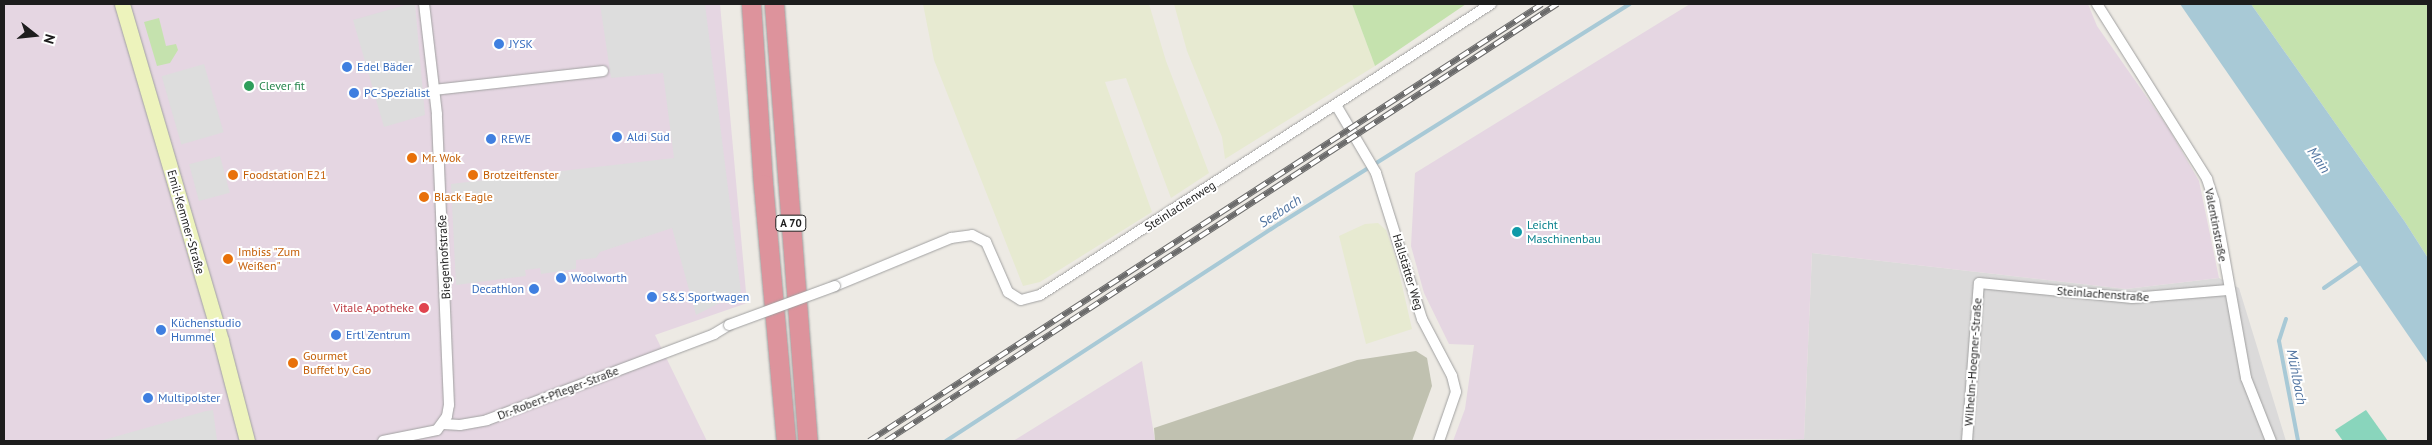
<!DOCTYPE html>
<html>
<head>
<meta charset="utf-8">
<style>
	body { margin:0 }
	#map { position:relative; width:2432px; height:445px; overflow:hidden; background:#edeae4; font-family:"PT Sans",sans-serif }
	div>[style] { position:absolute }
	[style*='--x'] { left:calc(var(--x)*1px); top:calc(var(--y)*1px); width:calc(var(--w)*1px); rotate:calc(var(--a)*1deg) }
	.residential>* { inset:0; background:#dbdada }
	.industrial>* { inset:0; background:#e5d6e2 }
	.construction>* { inset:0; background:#c0c1b0 }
	.farmland>* { inset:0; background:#e7ead1 }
	.grass>* { inset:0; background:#c5e2ae }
	.pitch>* { inset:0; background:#89d5bc }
	.parking>* { inset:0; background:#ddd; transform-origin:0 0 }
	.water>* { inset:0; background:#a8c9d6 }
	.stream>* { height:4px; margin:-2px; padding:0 2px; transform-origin:2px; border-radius:2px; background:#a8c9d6 }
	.roads { filter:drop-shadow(0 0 1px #a1a1a1) drop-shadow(0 0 1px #a1a1a1) }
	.street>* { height:10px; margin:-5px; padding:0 5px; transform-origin:5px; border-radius:5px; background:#fff }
	.secondary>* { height:15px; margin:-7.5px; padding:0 7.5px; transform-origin:7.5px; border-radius:7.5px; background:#edf3bc }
	.highway>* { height:19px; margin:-9.5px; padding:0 9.5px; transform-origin:9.5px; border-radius:9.5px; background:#dd939c }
	.rail>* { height:5.5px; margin-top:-2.75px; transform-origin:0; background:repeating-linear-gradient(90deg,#fff 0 11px,#6b6b6b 0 22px); box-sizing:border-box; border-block:1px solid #6b6b6b }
	.bridges { filter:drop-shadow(0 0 1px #a1a1a1) drop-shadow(0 0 1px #a1a1a1) }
	.street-bridge>* { height:10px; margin:-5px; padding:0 5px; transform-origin:5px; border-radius:5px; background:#fff }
	.dots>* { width:14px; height:14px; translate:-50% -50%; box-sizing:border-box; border:2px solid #fff; border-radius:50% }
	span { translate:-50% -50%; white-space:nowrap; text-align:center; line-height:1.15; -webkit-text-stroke:4px #fff; paint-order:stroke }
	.shield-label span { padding:1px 4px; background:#fff; border:1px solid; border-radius:4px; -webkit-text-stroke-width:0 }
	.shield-label { font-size:11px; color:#1d1d1d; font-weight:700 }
	.shop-label { font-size:12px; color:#366cbe }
	.left { translate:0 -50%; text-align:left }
	.right { translate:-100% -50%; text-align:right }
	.leisure-label { font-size:12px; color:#27864d }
	.food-label { font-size:12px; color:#c56008 }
	.street-label { font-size:12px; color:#1d1d1d }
	.culture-label { font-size:12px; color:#0d838f }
	.health-label { font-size:12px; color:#be3a42 }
	.water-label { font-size:14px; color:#5376a2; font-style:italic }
	.frame { position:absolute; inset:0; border:5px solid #1d1d1d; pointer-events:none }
	.north { position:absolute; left:10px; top:10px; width:50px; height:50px; -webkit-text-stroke:4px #fff; paint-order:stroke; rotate:106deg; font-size:14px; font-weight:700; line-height:20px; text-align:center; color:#1d1d1d }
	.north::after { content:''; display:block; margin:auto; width:18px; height:22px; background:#1d1d1d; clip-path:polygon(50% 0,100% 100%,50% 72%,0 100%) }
</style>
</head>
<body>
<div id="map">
	<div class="residential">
		<i style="clip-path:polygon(1812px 253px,2126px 289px,2219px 278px,2239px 288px,2286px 441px,1724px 441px,1804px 439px)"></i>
	</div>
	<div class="industrial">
		<i style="clip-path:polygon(4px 4px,720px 4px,747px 303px,655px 335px,707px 441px,4px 441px)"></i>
		<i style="clip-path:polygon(1690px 4px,2088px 4px,2097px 26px,2169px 129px,2199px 181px,2219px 278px,2126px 289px,1812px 253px,1804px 439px,1453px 441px,1465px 409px,1474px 345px,1449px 344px,1424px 293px,1411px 246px,1415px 173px)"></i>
		<i style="clip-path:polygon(1142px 361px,1155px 441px,1013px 441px)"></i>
	</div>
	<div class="construction">
		<i style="clip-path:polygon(1416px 351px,1427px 358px,1432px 386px,1412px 441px,1155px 441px,1154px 428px,1357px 360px)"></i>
	</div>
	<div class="farmland">
		<i style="clip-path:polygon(923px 4px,1149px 4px,1166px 61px,1209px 173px,1171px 198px,1126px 78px,1105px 82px,1152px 212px,1040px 282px,1023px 286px,934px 60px)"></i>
		<i style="clip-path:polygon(1174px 4px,1352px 4px,1375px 66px,1225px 159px,1222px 137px,1187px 51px)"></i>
		<i style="clip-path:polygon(1378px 223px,1386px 230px,1396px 259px,1412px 329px,1366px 344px,1339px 236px,1365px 224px)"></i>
	</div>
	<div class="grass">
		<i style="clip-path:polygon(1352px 4px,1466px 4px,1375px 66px)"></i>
		<i style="clip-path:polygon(2251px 4px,2428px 4px,2428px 258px,2405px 222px)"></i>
		<i style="clip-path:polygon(159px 18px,166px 46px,176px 44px,178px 50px,170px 63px,157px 66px,144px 22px)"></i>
	</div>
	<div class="pitch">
		<i style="clip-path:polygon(2366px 410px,2388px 441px,2343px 441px,2335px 430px)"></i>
	</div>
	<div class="parking">
		<i style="clip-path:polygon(409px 4px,415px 4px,425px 115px,384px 127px,353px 20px)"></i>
		<i style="clip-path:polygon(600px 4px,705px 4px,741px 292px,696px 315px,672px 228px,600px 252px,596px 258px,576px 260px,576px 269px,541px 274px,540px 268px,533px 269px,525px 270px,526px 276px,456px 285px,451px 184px,674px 158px,663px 73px,611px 78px)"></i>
		<i style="left:204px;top:64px;width:71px;height:44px;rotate:74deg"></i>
		<i style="left:220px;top:156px;width:38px;height:32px;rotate:75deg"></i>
		<i style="clip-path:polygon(213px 410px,217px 440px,100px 441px,206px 411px)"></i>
	</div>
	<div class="water">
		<i style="clip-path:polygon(2180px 4px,2251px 4px,2405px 222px,2428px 258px,2428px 364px)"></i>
	</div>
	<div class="stream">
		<i style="--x:2324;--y:288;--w:47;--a:-34.7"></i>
		<i style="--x:2286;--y:319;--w:23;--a:108"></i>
		<i style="--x:2279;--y:341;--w:102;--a:79.2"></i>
		<i style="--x:946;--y:441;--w:397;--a:-33.1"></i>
		<i style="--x:1279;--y:224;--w:414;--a:-32.1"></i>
	</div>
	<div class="roads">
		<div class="street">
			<i style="--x:2097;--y:4;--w:207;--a:57.8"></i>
			<i style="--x:2207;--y:179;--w:22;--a:72"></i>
			<i style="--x:2214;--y:200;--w:181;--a:79.8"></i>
			<i style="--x:2246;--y:378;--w:68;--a:68.4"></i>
			<i style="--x:434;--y:90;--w:170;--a:-6.4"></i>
			<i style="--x:1336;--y:105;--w:79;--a:59.5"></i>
			<i style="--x:1376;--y:173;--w:153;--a:72.5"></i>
			<i style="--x:1422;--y:319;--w:64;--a:62.2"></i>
			<i style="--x:1452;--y:376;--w:16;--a:76"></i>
			<i style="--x:1456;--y:392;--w:52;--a:109.1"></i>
			<i style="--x:835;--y:286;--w:126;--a:-22.5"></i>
			<i style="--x:951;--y:238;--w:21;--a:-8"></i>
			<i style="--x:972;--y:235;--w:16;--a:27"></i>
			<i style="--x:986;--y:242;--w:55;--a:66.3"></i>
			<i style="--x:1008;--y:292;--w:15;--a:32"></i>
			<i style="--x:1021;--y:300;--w:20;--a:-15"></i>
			<i style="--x:1040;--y:295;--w:537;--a:-32.83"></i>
			<i style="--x:443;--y:424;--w:17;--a:3"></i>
			<i style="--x:460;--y:425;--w:27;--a:-10"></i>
			<i style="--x:487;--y:420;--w:243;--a:-20.7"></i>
			<i style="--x:714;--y:334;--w:17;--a:-31"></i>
			<i style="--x:383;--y:441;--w:55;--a:-11.5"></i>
			<i style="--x:437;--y:430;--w:17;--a:-54"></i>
			<i style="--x:447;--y:416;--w:11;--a:-80"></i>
			<i style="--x:449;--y:405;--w:291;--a:-92.4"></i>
			<i style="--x:437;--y:114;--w:111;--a:-96.7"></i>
			<i style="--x:1967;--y:441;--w:158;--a:-85.7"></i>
			<i style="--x:1979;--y:283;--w:154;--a:5.6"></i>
			<i style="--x:2132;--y:298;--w:96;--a:-4.8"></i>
		</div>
		<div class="secondary">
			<i style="--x:122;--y:4;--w:351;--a:73.6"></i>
			<i style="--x:221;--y:341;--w:103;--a:75.4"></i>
		</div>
		<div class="highway">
			<i style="--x:751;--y:4;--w:180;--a:86.2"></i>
			<i style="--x:763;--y:184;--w:258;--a:84.9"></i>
			<i style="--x:774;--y:4;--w:438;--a:85.6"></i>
		</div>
	</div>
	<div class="rail">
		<i style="--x:869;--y:441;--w:802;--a:-33"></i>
		<i style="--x:886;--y:441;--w:801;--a:-33.07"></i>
	</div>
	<div class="bridges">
		<div class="street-bridge">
			<i style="--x:729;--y:325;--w:113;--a:-20.2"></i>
		</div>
	</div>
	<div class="dots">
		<i style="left:499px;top:44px;background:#3f7fe0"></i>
		<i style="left:347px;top:67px;background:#3f7fe0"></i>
		<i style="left:249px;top:86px;background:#2e9e5b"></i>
		<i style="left:354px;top:93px;background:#3f7fe0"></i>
		<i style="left:617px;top:137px;background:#3f7fe0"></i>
		<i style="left:491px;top:139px;background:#3f7fe0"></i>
		<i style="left:412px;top:158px;background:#e8710a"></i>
		<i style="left:233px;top:175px;background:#e8710a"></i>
		<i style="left:473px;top:175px;background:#e8710a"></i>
		<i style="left:424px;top:197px;background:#e8710a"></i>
		<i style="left:1517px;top:232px;background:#0f9aa8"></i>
		<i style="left:228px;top:259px;background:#e8710a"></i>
		<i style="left:561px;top:278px;background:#3f7fe0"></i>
		<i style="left:534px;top:289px;background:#3f7fe0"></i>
		<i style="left:652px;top:297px;background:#3f7fe0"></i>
		<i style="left:424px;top:308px;background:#e0444e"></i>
		<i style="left:161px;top:330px;background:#3f7fe0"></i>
		<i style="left:336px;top:335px;background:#3f7fe0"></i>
		<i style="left:293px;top:363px;background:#e8710a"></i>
		<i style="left:148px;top:398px;background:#3f7fe0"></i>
	</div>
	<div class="shield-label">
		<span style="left:791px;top:223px">A 70</span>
	</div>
	<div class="shop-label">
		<span class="left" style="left:509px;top:44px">JYSK</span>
		<span class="left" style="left:357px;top:67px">Edel Bäder</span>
		<span class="left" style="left:364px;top:93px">PC-Spezialist</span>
		<span class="left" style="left:627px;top:137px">Aldi Süd</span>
		<span class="left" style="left:501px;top:139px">REWE</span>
		<span class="left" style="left:571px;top:278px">Woolworth</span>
		<span class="right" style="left:524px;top:289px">Decathlon</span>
		<span class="left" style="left:662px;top:297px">S&amp;S Sportwagen</span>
		<span class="left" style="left:171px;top:330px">Küchenstudio<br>Hummel</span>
		<span class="left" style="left:346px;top:335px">Ertl Zentrum</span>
		<span class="left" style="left:158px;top:398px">Multipolster</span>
	</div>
	<div class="leisure-label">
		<span class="left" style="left:259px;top:86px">Clever fit</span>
	</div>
	<div class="food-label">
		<span class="left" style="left:422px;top:158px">Mr. Wok</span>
		<span class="left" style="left:243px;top:175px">Foodstation E21</span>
		<span class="left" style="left:483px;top:175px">Brotzeitfenster</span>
		<span class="left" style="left:434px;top:197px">Black Eagle</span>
		<span class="left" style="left:238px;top:259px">Imbiss "Zum<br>Weißen"</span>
		<span class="left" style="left:303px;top:363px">Gourmet<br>Buffet by Cao</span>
	</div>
	<div class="street-label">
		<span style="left:1180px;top:206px;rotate:-33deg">Steinlachenweg</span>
		<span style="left:186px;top:222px;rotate:74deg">Emil-Kemmer-Straße</span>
		<span style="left:2216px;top:225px;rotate:79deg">Valentinstraße</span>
		<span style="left:444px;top:257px;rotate:-93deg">Biegenhofstraße</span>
		<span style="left:1408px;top:272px;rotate:73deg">Hallstätter Weg</span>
		<span style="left:2103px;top:294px;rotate:4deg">Steinlachenstraße</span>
		<span style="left:1973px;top:362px;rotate:-86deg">Wilhelm-Hoegner-Straße</span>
		<span style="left:558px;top:393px;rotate:-21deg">Dr.-Robert-Pfleger-Straße</span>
	</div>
	<div class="culture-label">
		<span class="left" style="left:1527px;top:232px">Leicht<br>Maschinenbau</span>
	</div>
	<div class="health-label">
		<span class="right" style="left:414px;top:308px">Vitale Apotheke</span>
	</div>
	<div class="water-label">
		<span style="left:2319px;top:160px;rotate:55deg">Main</span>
		<span style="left:1280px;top:211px;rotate:-33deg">Seebach</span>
		<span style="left:2297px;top:377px;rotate:79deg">Mühlbach</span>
	</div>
	<div class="frame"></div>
	<div class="north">N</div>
</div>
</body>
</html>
